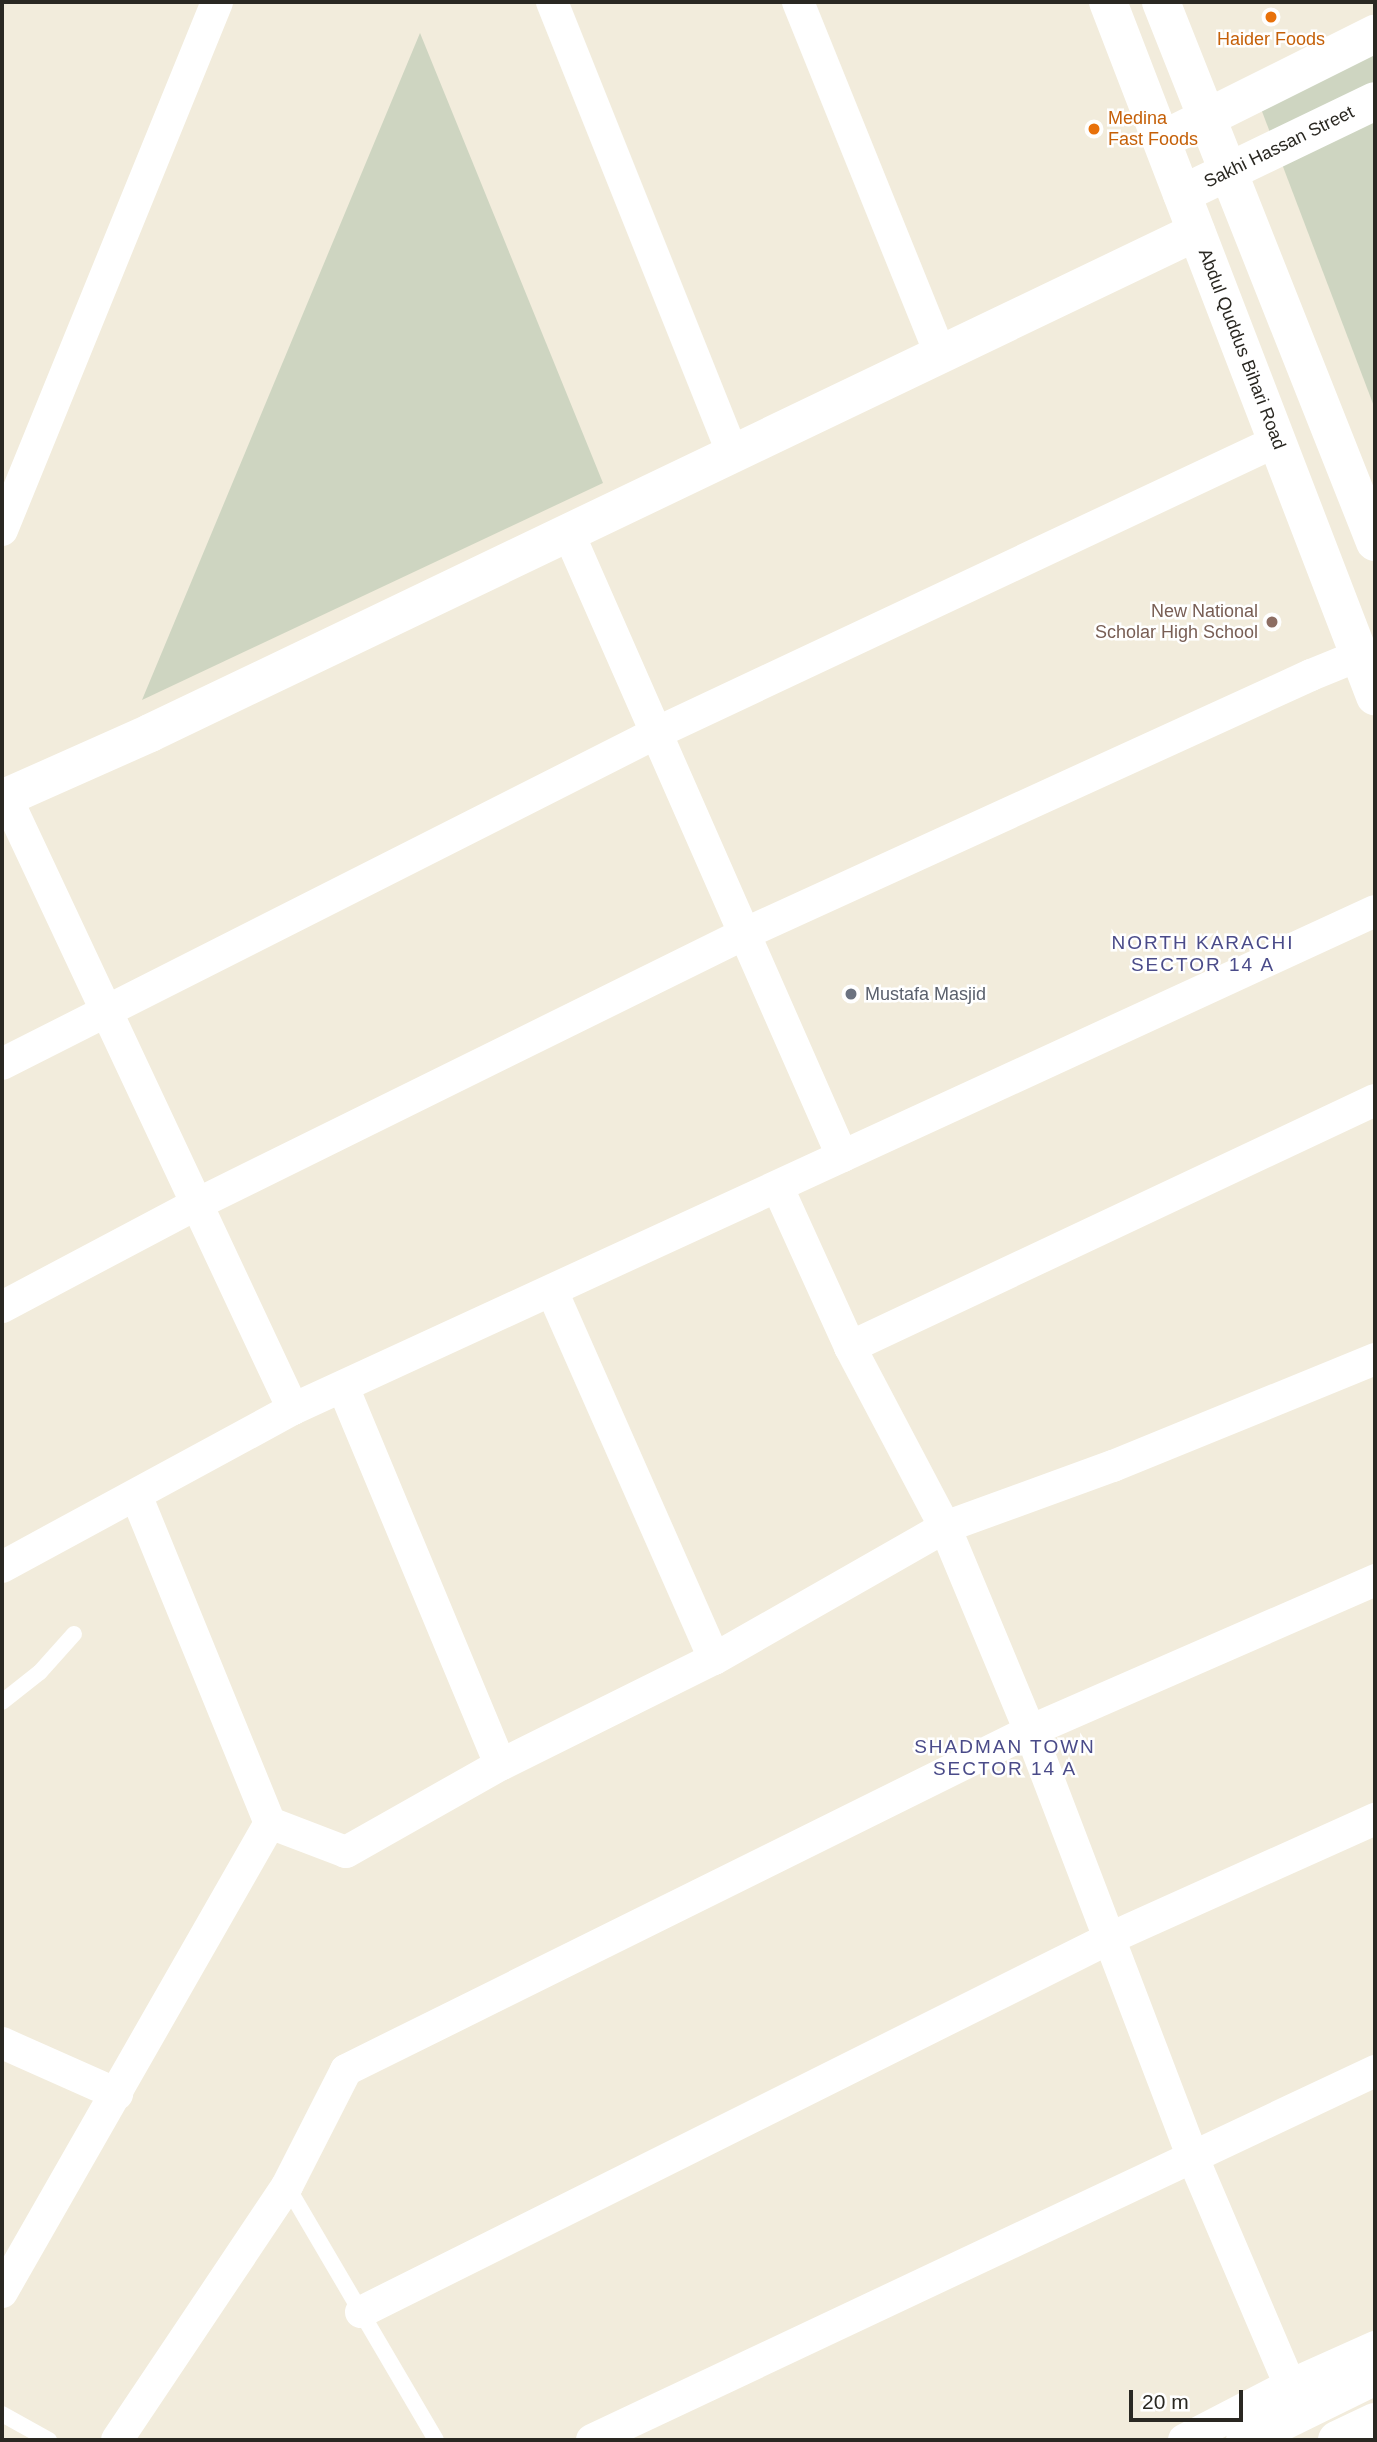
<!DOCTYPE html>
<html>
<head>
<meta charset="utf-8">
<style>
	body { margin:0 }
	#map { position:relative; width:1377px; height:2442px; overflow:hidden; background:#f2ecdc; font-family:Arial,sans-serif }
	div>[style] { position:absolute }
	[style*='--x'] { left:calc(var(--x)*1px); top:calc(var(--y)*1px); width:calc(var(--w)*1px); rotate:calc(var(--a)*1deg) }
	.green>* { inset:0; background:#ced5c1 }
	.service>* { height:16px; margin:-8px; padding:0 8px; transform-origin:8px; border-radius:8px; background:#fff }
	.minor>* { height:32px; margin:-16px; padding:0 16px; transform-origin:16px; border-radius:16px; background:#fff }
	.tertiary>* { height:38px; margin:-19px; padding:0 19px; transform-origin:19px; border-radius:19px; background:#fff }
	.secondary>* { height:38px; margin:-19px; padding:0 19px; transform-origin:19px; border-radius:19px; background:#fff }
	.dots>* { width:19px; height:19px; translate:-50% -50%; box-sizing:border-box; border:4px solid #fff; border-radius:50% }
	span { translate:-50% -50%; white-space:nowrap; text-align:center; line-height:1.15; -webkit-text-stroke:5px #fff; paint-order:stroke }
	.food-label { font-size:18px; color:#c56008 }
	.left { translate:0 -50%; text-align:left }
	.street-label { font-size:18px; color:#2a2822 }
	.education-label { font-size:18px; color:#785e54 }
	.right { translate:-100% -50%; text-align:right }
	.worship-label { font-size:18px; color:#5b616d }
	.neighbourhood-label { font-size:19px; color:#4a4b89; letter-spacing:2px }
	.frame { position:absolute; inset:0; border:4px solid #2a2822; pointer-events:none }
	.scale { position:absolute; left:1129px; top:2390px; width:114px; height:32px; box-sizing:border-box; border:4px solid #2a2822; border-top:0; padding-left:9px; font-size:21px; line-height:24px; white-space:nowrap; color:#2a2822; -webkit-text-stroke:5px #fff; paint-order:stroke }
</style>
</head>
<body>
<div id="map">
	<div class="green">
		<i style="clip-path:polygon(420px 33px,603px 483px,142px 700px)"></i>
		<i style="clip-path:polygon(1375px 34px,1375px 409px,1255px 93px)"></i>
	</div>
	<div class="service">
		<i style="--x:2;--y:1702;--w:48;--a:-38.3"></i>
		<i style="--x:40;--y:1672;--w:51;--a:-48.2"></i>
		<i style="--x:287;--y:2186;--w:294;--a:59.6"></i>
		<i style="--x:2;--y:2414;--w:54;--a:29"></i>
	</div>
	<div class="minor">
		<i style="--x:552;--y:2;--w:487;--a:68.2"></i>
		<i style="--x:798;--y:2;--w:380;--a:68"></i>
		<i style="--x:2;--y:530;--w:570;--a:-67.84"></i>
		<i style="--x:568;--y:532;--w:682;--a:66.29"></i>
		<i style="--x:6;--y:797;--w:676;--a:64.88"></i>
		<i style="--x:2;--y:1064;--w:733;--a:-26.84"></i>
		<i style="--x:656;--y:733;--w:686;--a:-25.18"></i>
		<i style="--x:778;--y:1188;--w:175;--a:65.6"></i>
		<i style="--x:850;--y:1347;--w:204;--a:62.2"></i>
		<i style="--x:945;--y:1527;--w:221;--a:67.4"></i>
		<i style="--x:1030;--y:1731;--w:457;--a:69.1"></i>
		<i style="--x:1193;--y:2158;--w:247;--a:66.9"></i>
		<i style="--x:552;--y:1291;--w:402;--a:66.2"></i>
		<i style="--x:2;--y:1307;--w:218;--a:-27.9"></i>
		<i style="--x:195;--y:1205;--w:612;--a:-26.27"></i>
		<i style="--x:744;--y:934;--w:623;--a:-24.55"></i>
		<i style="--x:1311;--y:675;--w:53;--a:-22.2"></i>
		<i style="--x:850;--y:1347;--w:580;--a:-25.2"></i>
		<i style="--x:343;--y:1387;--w:409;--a:67.4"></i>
		<i style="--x:136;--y:1495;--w:354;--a:67.8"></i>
		<i style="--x:2;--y:1567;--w:331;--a:-28.5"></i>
		<i style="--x:293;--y:1409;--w:1191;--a:-24.71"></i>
		<i style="--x:2;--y:2043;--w:126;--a:23.9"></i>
		<i style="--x:2;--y:2292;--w:540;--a:-60.26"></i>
		<i style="--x:270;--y:1823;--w:81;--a:20.9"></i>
		<i style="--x:346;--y:1852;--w:177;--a:-29.5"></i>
		<i style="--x:500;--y:1765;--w:239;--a:-26.4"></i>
		<i style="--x:714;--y:1659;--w:266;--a:-29.7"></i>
		<i style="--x:945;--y:1527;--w:179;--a:-20"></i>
		<i style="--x:1113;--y:1466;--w:283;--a:-22.2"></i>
		<i style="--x:361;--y:2312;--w:835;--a:-26.53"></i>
		<i style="--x:1108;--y:1939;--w:293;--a:-24.2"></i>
		<i style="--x:117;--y:2440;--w:306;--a:-56.2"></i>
		<i style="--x:287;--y:2186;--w:130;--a:-63"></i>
		<i style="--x:346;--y:2070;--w:763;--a:-26.36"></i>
		<i style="--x:1030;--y:1731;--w:377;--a:-23.6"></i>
		<i style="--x:592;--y:2440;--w:866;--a:-25.23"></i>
		<i style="--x:1184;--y:2440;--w:119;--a:-27.4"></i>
		<i style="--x:1290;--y:2385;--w:93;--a:-24.1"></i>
	</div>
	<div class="tertiary">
		<i style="--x:1162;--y:140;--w:238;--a:-26.5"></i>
		<i style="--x:1182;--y:194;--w:214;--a:-25.7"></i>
		<i style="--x:2;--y:799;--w:162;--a:-24"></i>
		<i style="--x:150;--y:733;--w:1160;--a:-25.59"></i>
	</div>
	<div class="secondary">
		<i style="--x:1108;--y:2;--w:744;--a:68.96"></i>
		<i style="--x:1161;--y:2;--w:581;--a:68.38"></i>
		<i style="--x:1245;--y:2440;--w:145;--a:-26.2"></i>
		<i style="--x:1337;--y:2440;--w:42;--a:-25.3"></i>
	</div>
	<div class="dots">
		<i style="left:1271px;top:17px;background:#e8710a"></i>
		<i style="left:1094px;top:129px;background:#e8710a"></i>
		<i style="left:1272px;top:622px;background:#8d6e63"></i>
		<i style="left:851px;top:994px;background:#6b7280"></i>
	</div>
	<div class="food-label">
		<span style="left:1271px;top:39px">Haider Foods</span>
		<span class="left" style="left:1108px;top:129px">Medina<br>Fast Foods</span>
	</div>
	<div class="street-label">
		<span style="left:1279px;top:147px;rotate:-26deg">Sakhi Hassan Street</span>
		<span style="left:1242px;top:349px;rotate:69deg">Abdul Quddus Bihari Road</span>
	</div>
	<div class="education-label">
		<span class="right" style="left:1258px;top:622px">New National<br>Scholar High School</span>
	</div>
	<div class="worship-label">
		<span class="left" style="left:865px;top:994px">Mustafa Masjid</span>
	</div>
	<div class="neighbourhood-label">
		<span style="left:1203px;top:954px">NORTH KARACHI<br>SECTOR 14 A</span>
		<span style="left:1005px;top:1758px">SHADMAN TOWN<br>SECTOR 14 A</span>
	</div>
	<div class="frame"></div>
	<div class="scale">20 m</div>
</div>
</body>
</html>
